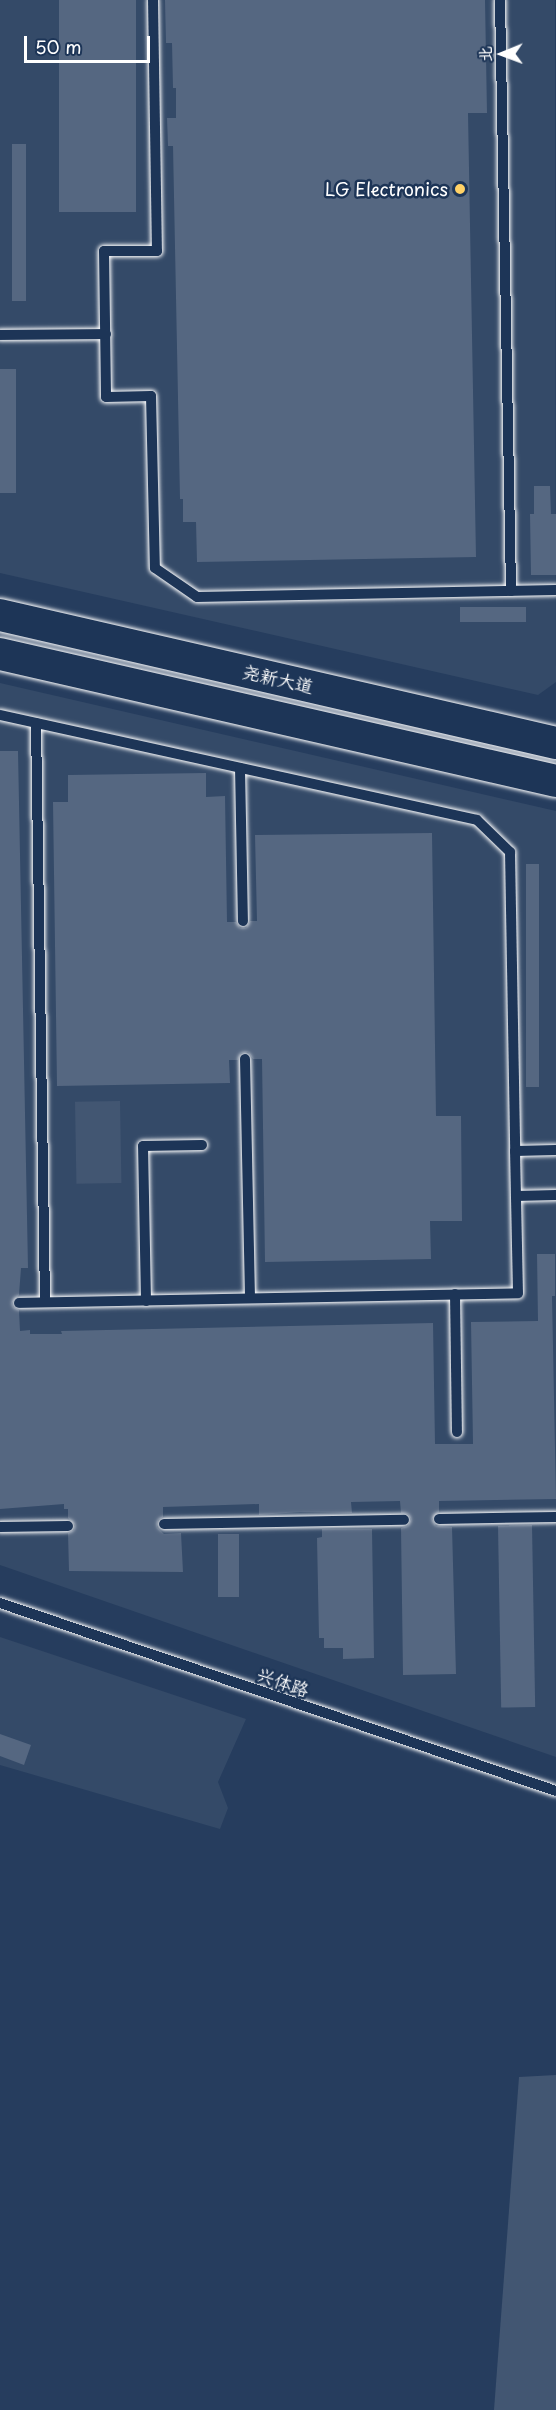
<!DOCTYPE html>
<html>
<head>
<meta charset="utf-8">
<style>
	body { margin:0 }
	#map { position:relative; width:556px; height:2410px; overflow:hidden; background:#263d5e; font-family:"Playpen Sans","LXGW WenKai TC",sans-serif }
	div>[style] { position:absolute }
	[style*='--x'] { left:calc(var(--x)*1px); top:calc(var(--y)*1px); width:calc(var(--w)*1px); rotate:calc(var(--a)*1deg) }
	.built>* { inset:0; background:#344a68 }
	.green>* { inset:0; background:#425672; transform-origin:0 0 }
	.building>* { inset:0; background:#556781; transform-origin:0 0 }
	.roads { filter:drop-shadow(0 0 2px #fff) drop-shadow(0 0 2px #fff) }
	.lane>* { height:10px; margin:-5px; padding:0 5px; transform-origin:5px; border-radius:5px; background:#1d3557 }
	.primary>* { height:32px; margin:-16px; padding:0 16px; transform-origin:16px; border-radius:16px; background:#1d3557 }
	.dots>* { width:16px; height:16px; translate:-50% -50%; box-sizing:border-box; border:3px solid #1d3557; border-radius:50% }
	span { translate:-50% -50%; white-space:nowrap; text-align:center; line-height:1.15; -webkit-text-stroke:5px #1d3557; paint-order:stroke }
	.poi-label { font-size:18px; color:#fff }
	.right { translate:-100% -50%; text-align:right }
	.street-label { font-size:18px; color:#fff }
	.north { position:absolute; left:472px; top:24px; width:60px; height:60px; -webkit-text-stroke:4px #1d3557; paint-order:stroke; rotate:269deg; font-size:16px; font-weight:700; line-height:24px; text-align:center; color:#fff }
	.north::after { content:''; display:block; margin:auto; width:21px; height:27px; background:#fff; clip-path:polygon(50% 0,100% 100%,50% 72%,0 100%) }
	.scale { position:absolute; left:24px; top:36px; width:126px; height:27px; box-sizing:border-box; border:3px solid #fff; border-top:0; padding-left:8px; font-size:18px; line-height:21px; white-space:nowrap; color:#fff; -webkit-text-stroke:4px #1d3557; paint-order:stroke }
</style>
</head>
<body>
<div id="map">
	<div class="built">
		<i style="clip-path:polygon(0 0,555px 0,556px 682px,538px 695px,0 573px)"></i>
		<i style="clip-path:polygon(0 683px,556px 811px,556px 1757px,0 1565px)"></i>
		<i style="clip-path:polygon(0 1637px,246px 1719px,218px 1782px,228px 1808px,220px 1829px,0 1765px)"></i>
	</div>
	<div class="green">
		<i style="left:120px;top:1101px;width:82px;height:45px;rotate:89deg"></i>
		<i style="clip-path:polygon(556px 2075px,556px 2410px,494px 2410px,519px 2077px)"></i>
	</div>
	<div class="building">
		<i style="left:59px;top:0;width:77px;height:212px"></i>
		<i style="clip-path:polygon(165px 0,485px 0,487px 113px,468px 113px,476px 557px,197px 562px,196px 522px,183px 522px,183px 499px,180px 499px,173px 146px,168px 146px,167px 118px,176px 118px,176px 88px,173px 88px,172px 43px,166px 43px)"></i>
		<i style="left:12px;top:144px;width:14px;height:157px"></i>
		<i style="left:0;top:369px;width:16px;height:124px"></i>
		<i style="clip-path:polygon(534px 486px,550px 486px,551px 514px,556px 514px,556px 575px,531px 575px,530px 514px,534px 514px)"></i>
		<i style="left:526px;top:607px;width:15px;height:66px;rotate:90deg"></i>
		<i style="clip-path:polygon(0 751px,18px 751px,28px 1268px,21px 1268px,19px 1295px,12px 1303px,13px 1307px,19px 1310px,20px 1331px,30px 1330px,30px 1334px,62px 1334px,61px 1331px,433px 1323px,435px 1444px,473px 1444px,471px 1322px,538px 1321px,537px 1254px,555px 1254px,555px 1296px,552px 1296px,556px 1499px,439px 1501px,439px 1512px,432px 1519px,436px 1526px,452px 1527px,456px 1674px,403px 1675px,401px 1528px,408px 1526px,411px 1519px,408px 1514px,401px 1513px,400px 1501px,351px 1502px,352px 1513px,300px 1512px,259px 1515px,259px 1504px,163px 1507px,163px 1517px,158px 1520px,157px 1527px,164px 1534px,181px 1533px,183px 1572px,69px 1571px,68px 1533px,74px 1530px,75px 1525px,68px 1518px,68px 1509px,64px 1509px,64px 1504px,0 1509px)"></i>
		<i style="clip-path:polygon(206px 773px,206px 797px,225px 796px,227px 922px,236px 922px,240px 928px,246px 928px,250px 921px,257px 921px,255px 835px,432px 833px,436px 1116px,461px 1116px,462px 1221px,430px 1221px,431px 1259px,265px 1262px,262px 1059px,253px 1059px,248px 1052px,241px 1053px,238px 1060px,229px 1060px,230px 1083px,57px 1086px,53px 802px,68px 802px,68px 775px)"></i>
		<i style="left:526px;top:864px;width:13px;height:223px"></i>
		<i style="left:532px;top:1525px;width:182px;height:34px;rotate:89deg"></i>
		<i style="clip-path:polygon(322px 1529px,372px 1529px,374px 1658px,343px 1659px,343px 1648px,324px 1648px,324px 1638px,319px 1638px,317px 1538px,322px 1537px)"></i>
		<i style="left:218px;top:1534px;width:21px;height:63px"></i>
		<i style="clip-path:polygon(0 1734px,31px 1745px,24px 1765px,0 1756px)"></i>
	</div>
	<div class="roads">
		<div class="lane">
			<i style="--x:153;--y:0;--w:251;--a:89.1"></i>
			<i style="--x:157;--y:251;--w:53;--a:180"></i>
			<i style="--x:104;--y:251;--w:146;--a:89.2"></i>
			<i style="--x:106;--y:397;--w:45;--a:-1.3"></i>
			<i style="--x:151;--y:396;--w:172;--a:88.7"></i>
			<i style="--x:155;--y:568;--w:51;--a:34.6"></i>
			<i style="--x:197;--y:597;--w:359;--a:-1.1"></i>
			<i style="--x:500;--y:0;--w:591;--a:88.93"></i>
			<i style="--x:0;--y:335;--w:106;--a:-0.5"></i>
			<i style="--x:0;--y:715;--w:488;--a:12.4"></i>
			<i style="--x:477;--y:820;--w:46;--a:44.1"></i>
			<i style="--x:510;--y:852;--w:299;--a:89"></i>
			<i style="--x:515;--y:1151;--w:41;--a:-1.4"></i>
			<i style="--x:36;--y:723;--w:579;--a:89.11"></i>
			<i style="--x:240;--y:768;--w:153;--a:88.9"></i>
			<i style="--x:245;--y:1059;--w:239;--a:88.8"></i>
			<i style="--x:516;--y:1196;--w:40;--a:-1.4"></i>
			<i style="--x:455;--y:1294;--w:138;--a:89.2"></i>
			<i style="--x:146;--y:1301;--w:155;--a:-91.1"></i>
			<i style="--x:143;--y:1146;--w:59;--a:-1"></i>
			<i style="--x:19;--y:1303;--w:499;--a:-1.1"></i>
			<i style="--x:518;--y:1293;--w:142;--a:-91.2"></i>
			<i style="--x:439;--y:1519;--w:117;--a:-1"></i>
			<i style="--x:164;--y:1524;--w:240;--a:-1"></i>
			<i style="--x:0;--y:1527;--w:68;--a:-0.8"></i>
			<i style="--x:0;--y:1603;--w:587;--a:18.68"></i>
		</div>
		<div class="primary">
			<i style="--x:0;--y:615;--w:571;--a:12.96"></i>
			<i style="--x:0;--y:654;--w:570;--a:12.87"></i>
		</div>
	</div>
	<div class="dots">
		<i style="left:460px;top:189px;background:#ffd166"></i>
	</div>
	<div class="poi-label">
		<span class="right" style="left:448px;top:189px">LG Electronics</span>
	</div>
	<div class="street-label">
		<span style="left:278px;top:679px;rotate:13deg">尧新大道</span>
		<span style="left:283px;top:1682px;rotate:19deg">兴体路</span>
	</div>
	<div class="north">北</div>
	<div class="scale">50 m</div>
</div>
</body>
</html>
